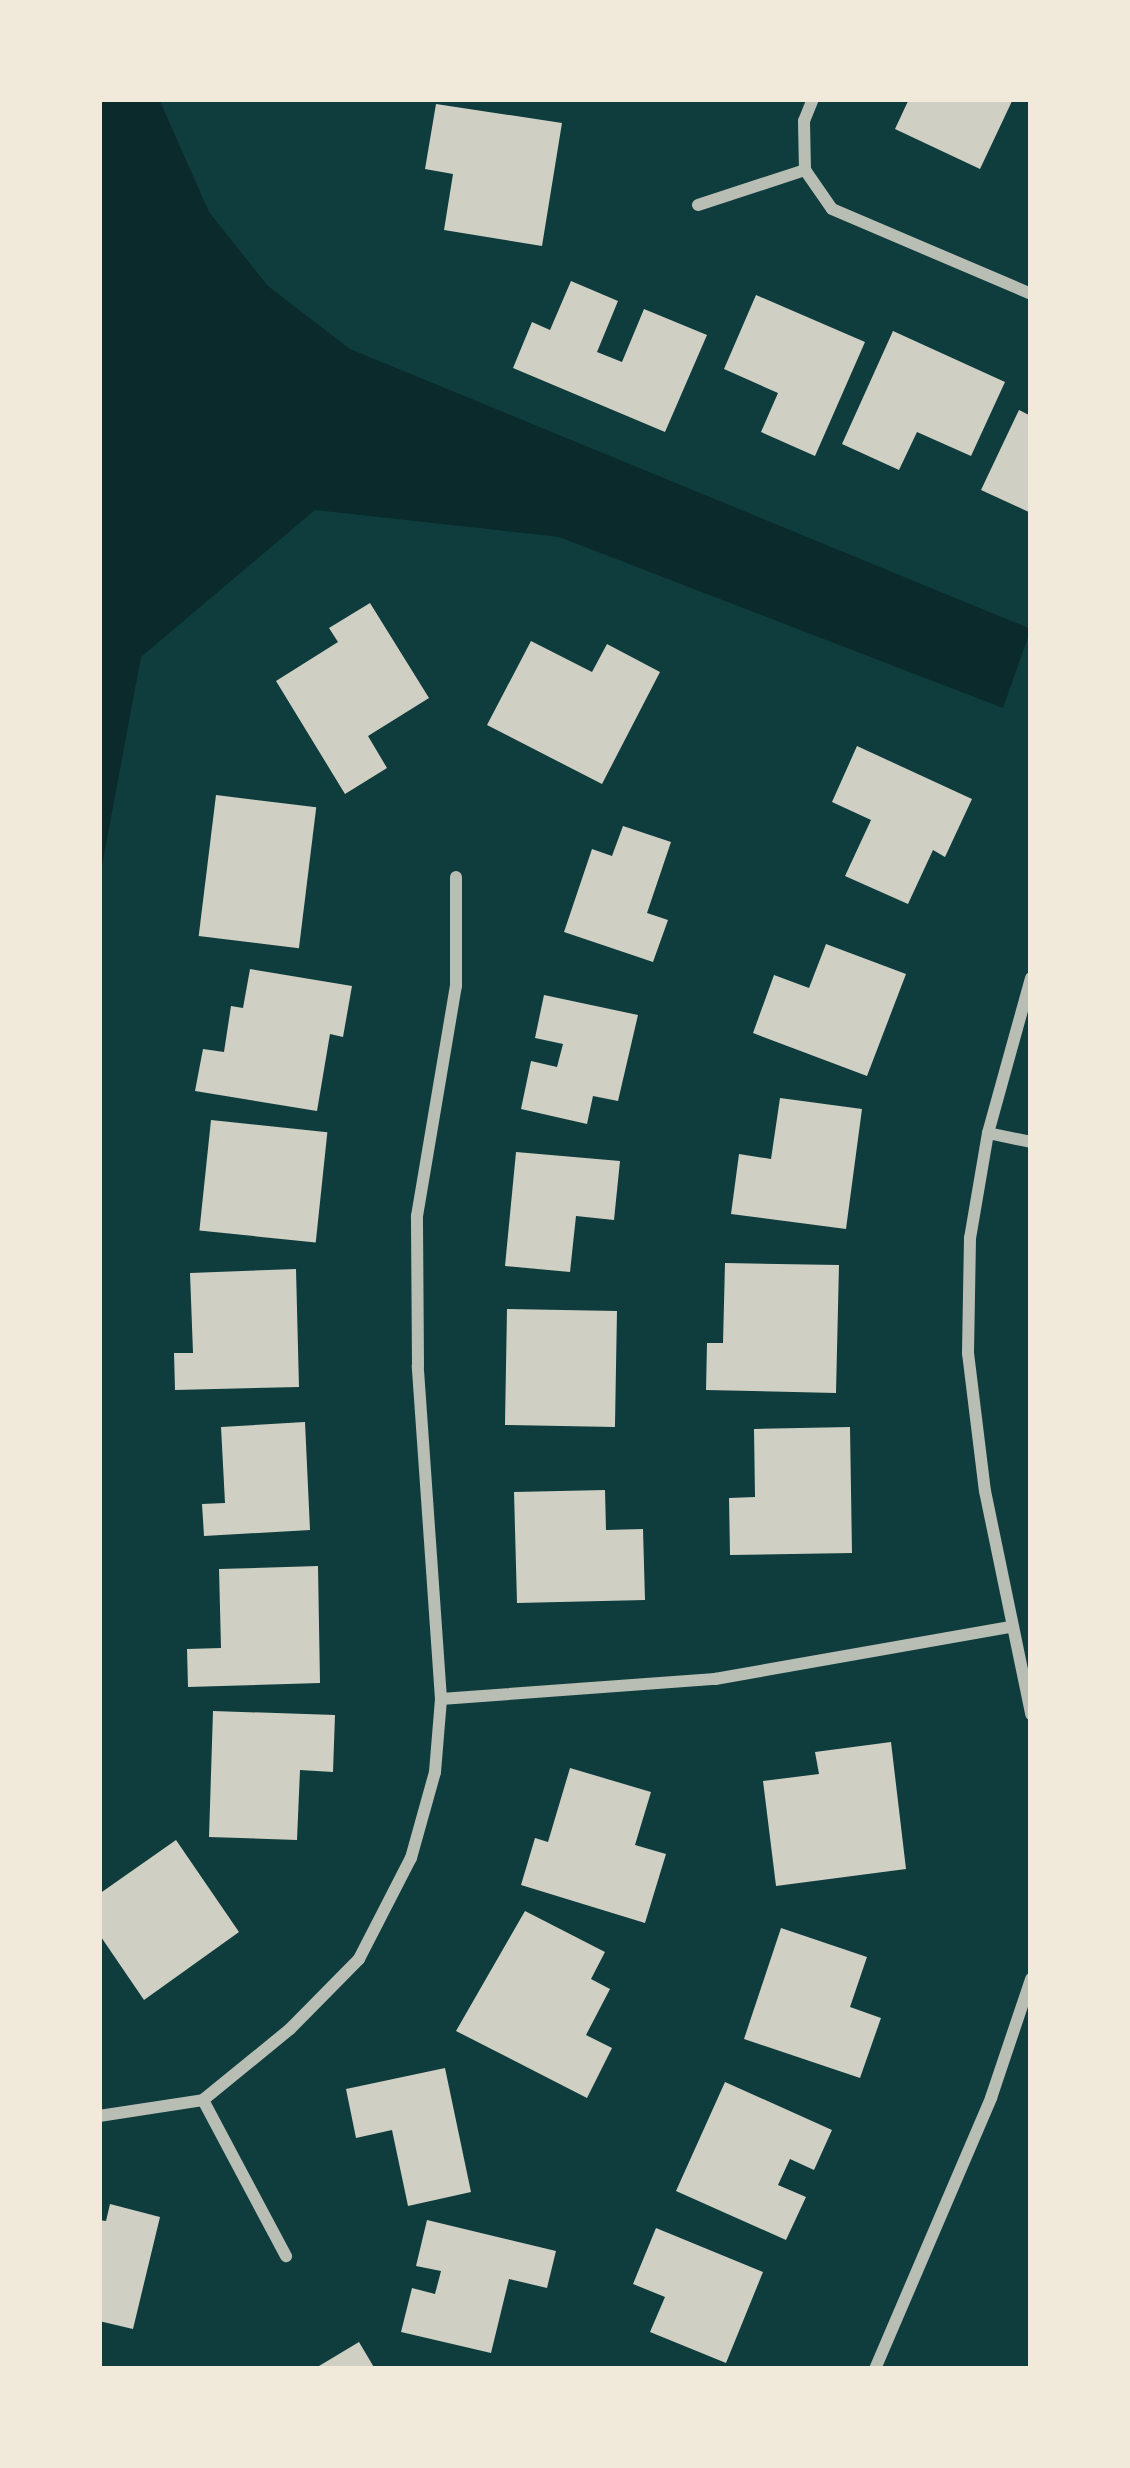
<!DOCTYPE html>
<html>
<head>
<meta charset="utf-8">
<style>
	body { margin:0 }
	#map { position:relative; width:1130px; height:2468px; overflow:hidden; background:#0f3d3e; font-family:"Work Sans",sans-serif }
	div>[style] { position:absolute }
	[style*='--x'] { left:calc(var(--x)*1px); top:calc(var(--y)*1px); width:calc(var(--w)*1px); rotate:calc(var(--a)*1deg) }
	.water>* { inset:0; background:#0a2a2b }
	.building>* { inset:0; background:#cfcfc3; transform-origin:0 0 }
	.minor>* { height:12px; margin:-6px; padding:0 6px; transform-origin:6px; border-radius:6px; background:#b8beb3 }
	span { translate:-50% -50%; white-space:nowrap; text-align:center; line-height:1.15; -webkit-text-stroke:12px #f1e9da; paint-order:stroke }
	.frame { position:absolute; inset:0; border:102px solid #f1e9da; pointer-events:none }
</style>
</head>
<body>
<div id="map">
	<div class="water">
		<i style="clip-path:polygon(99px 99px,159px 99px,209px 212px,268px 286px,350px 349px,1031px 629px,1003px 708px,559px 537px,315px 510px,141px 657px,99px 882px)"></i>
	</div>
	<div class="building">
		<i style="clip-path:polygon(909px 99px,1013px 99px,980px 169px,895px 129px)"></i>
		<i style="clip-path:polygon(436px 104px,562px 123px,542px 246px,444px 230px,453px 174px,425px 169px)"></i>
		<i style="clip-path:polygon(571px 281px,618px 301px,597px 352px,622px 362px,644px 309px,707px 335px,665px 432px,513px 368px,532px 322px,550px 330px)"></i>
		<i style="clip-path:polygon(756px 295px,865px 342px,815px 456px,761px 432px,778px 393px,724px 369px)"></i>
		<i style="clip-path:polygon(893px 331px,1005px 382px,971px 456px,917px 432px,899px 470px,842px 444px)"></i>
		<i style="clip-path:polygon(1019px 410px,1031px 416px,1031px 513px,981px 490px)"></i>
		<i style="clip-path:polygon(370px 603px,429px 698px,368px 736px,387px 768px,345px 794px,276px 681px,338px 642px,329px 628px)"></i>
		<i style="clip-path:polygon(531px 641px,592px 672px,607px 644px,660px 672px,602px 784px,487px 725px)"></i>
		<i style="clip-path:polygon(857px 746px,972px 799px,945px 857px,933px 850px,908px 904px,845px 876px,871px 820px,832px 802px)"></i>
		<i style="left:216px;top:795px;width:101px;height:142px;rotate:7deg"></i>
		<i style="clip-path:polygon(623px 826px,671px 842px,647px 913px,668px 920px,653px 962px,564px 932px,592px 849px,612px 856px)"></i>
		<i style="clip-path:polygon(826px 944px,906px 974px,867px 1076px,753px 1033px,774px 975px,809px 988px)"></i>
		<i style="clip-path:polygon(250px 969px,352px 986px,343px 1037px,330px 1034px,317px 1111px,195px 1091px,203px 1049px,224px 1052px,231px 1006px,243px 1008px)"></i>
		<i style="clip-path:polygon(544px 995px,638px 1015px,618px 1101px,593px 1096px,587px 1124px,521px 1109px,531px 1061px,557px 1067px,563px 1044px,535px 1038px)"></i>
		<i style="clip-path:polygon(780px 1098px,862px 1109px,846px 1229px,731px 1214px,739px 1154px,771px 1159px)"></i>
		<i style="left:211px;top:1120px;width:117px;height:111px;rotate:6deg"></i>
		<i style="clip-path:polygon(516px 1152px,620px 1161px,614px 1220px,576px 1216px,570px 1272px,505px 1266px)"></i>
		<i style="clip-path:polygon(725px 1263px,839px 1265px,836px 1393px,706px 1390px,707px 1343px,723px 1343px)"></i>
		<i style="clip-path:polygon(296px 1269px,299px 1387px,175px 1390px,174px 1353px,193px 1353px,190px 1273px)"></i>
		<i style="left:507px;top:1309px;width:110px;height:116px;rotate:1deg"></i>
		<i style="clip-path:polygon(305px 1422px,310px 1530px,204px 1536px,202px 1504px,225px 1503px,221px 1427px)"></i>
		<i style="clip-path:polygon(850px 1427px,852px 1553px,730px 1555px,729px 1498px,755px 1497px,754px 1429px)"></i>
		<i style="clip-path:polygon(605px 1490px,606px 1530px,643px 1529px,645px 1600px,517px 1603px,514px 1492px)"></i>
		<i style="clip-path:polygon(318px 1566px,320px 1683px,188px 1687px,187px 1649px,221px 1648px,219px 1569px)"></i>
		<i style="clip-path:polygon(213px 1711px,335px 1715px,333px 1772px,300px 1770px,297px 1840px,209px 1837px)"></i>
		<i style="clip-path:polygon(891px 1742px,906px 1869px,776px 1886px,763px 1781px,819px 1774px,815px 1752px)"></i>
		<i style="clip-path:polygon(570px 1768px,651px 1792px,635px 1845px,666px 1854px,645px 1923px,521px 1885px,535px 1838px,548px 1842px)"></i>
		<i style="clip-path:polygon(176px 1840px,239px 1932px,144px 2000px,99px 1934px,99px 1894px)"></i>
		<i style="clip-path:polygon(525px 1911px,605px 1952px,591px 1979px,610px 1989px,586px 2035px,612px 2048px,587px 2098px,456px 2031px)"></i>
		<i style="clip-path:polygon(781px 1928px,867px 1957px,850px 2007px,881px 2018px,860px 2078px,744px 2039px)"></i>
		<i style="clip-path:polygon(445px 2068px,471px 2192px,408px 2206px,392px 2130px,356px 2138px,346px 2089px)"></i>
		<i style="clip-path:polygon(725px 2082px,832px 2130px,814px 2170px,790px 2159px,778px 2185px,806px 2197px,786px 2240px,676px 2191px)"></i>
		<i style="clip-path:polygon(110px 2204px,160px 2217px,133px 2329px,99px 2321px,99px 2220px,106px 2221px)"></i>
		<i style="clip-path:polygon(427px 2220px,556px 2251px,547px 2288px,509px 2279px,491px 2353px,401px 2332px,412px 2288px,435px 2294px,441px 2271px,416px 2266px)"></i>
		<i style="clip-path:polygon(656px 2228px,763px 2272px,726px 2363px,650px 2332px,665px 2297px,633px 2284px)"></i>
		<i style="clip-path:polygon(359px 2342px,375px 2369px,314px 2369px)"></i>
	</div>
	<div class="minor">
		<i style="--x:805;--y:170;--w:47;--a:55.3"></i>
		<i style="--x:832;--y:209;--w:216;--a:23.1"></i>
		<i style="--x:805;--y:170;--w:49;--a:-91.2"></i>
		<i style="--x:804;--y:121;--w:24;--a:-68"></i>
		<i style="--x:698;--y:205;--w:113;--a:-18.1"></i>
		<i style="--x:1031;--y:978;--w:161;--a:105.5"></i>
		<i style="--x:988;--y:1133;--w:107;--a:99.7"></i>
		<i style="--x:970;--y:1238;--w:115;--a:91"></i>
		<i style="--x:968;--y:1353;--w:139;--a:83"></i>
		<i style="--x:985;--y:1491;--w:228;--a:78.3"></i>
		<i style="--x:988;--y:1133;--w:44;--a:11.8"></i>
		<i style="--x:441;--y:1699;--w:275;--a:-4.2"></i>
		<i style="--x:715;--y:1679;--w:300;--a:-10"></i>
		<i style="--x:203;--y:2100;--w:177;--a:62"></i>
		<i style="--x:99;--y:2116;--w:105;--a:-8.7"></i>
		<i style="--x:203;--y:2100;--w:112;--a:-39.2"></i>
		<i style="--x:290;--y:2029;--w:98;--a:-45.4"></i>
		<i style="--x:359;--y:1959;--w:114;--a:-62.8"></i>
		<i style="--x:411;--y:1858;--w:89;--a:-74.4"></i>
		<i style="--x:435;--y:1772;--w:73;--a:-85.3"></i>
		<i style="--x:441;--y:1699;--w:334;--a:-94"></i>
		<i style="--x:418;--y:1366;--w:150;--a:-90.4"></i>
		<i style="--x:417;--y:1216;--w:233;--a:-80.4"></i>
		<i style="--x:456;--y:986;--w:109;--a:-90"></i>
		<i style="--x:875;--y:2369;--w:295;--a:-66.8"></i>
		<i style="--x:991;--y:2098;--w:126;--a:-71.4"></i>
	</div>
	<div class="frame"></div>
</div>
</body>
</html>
